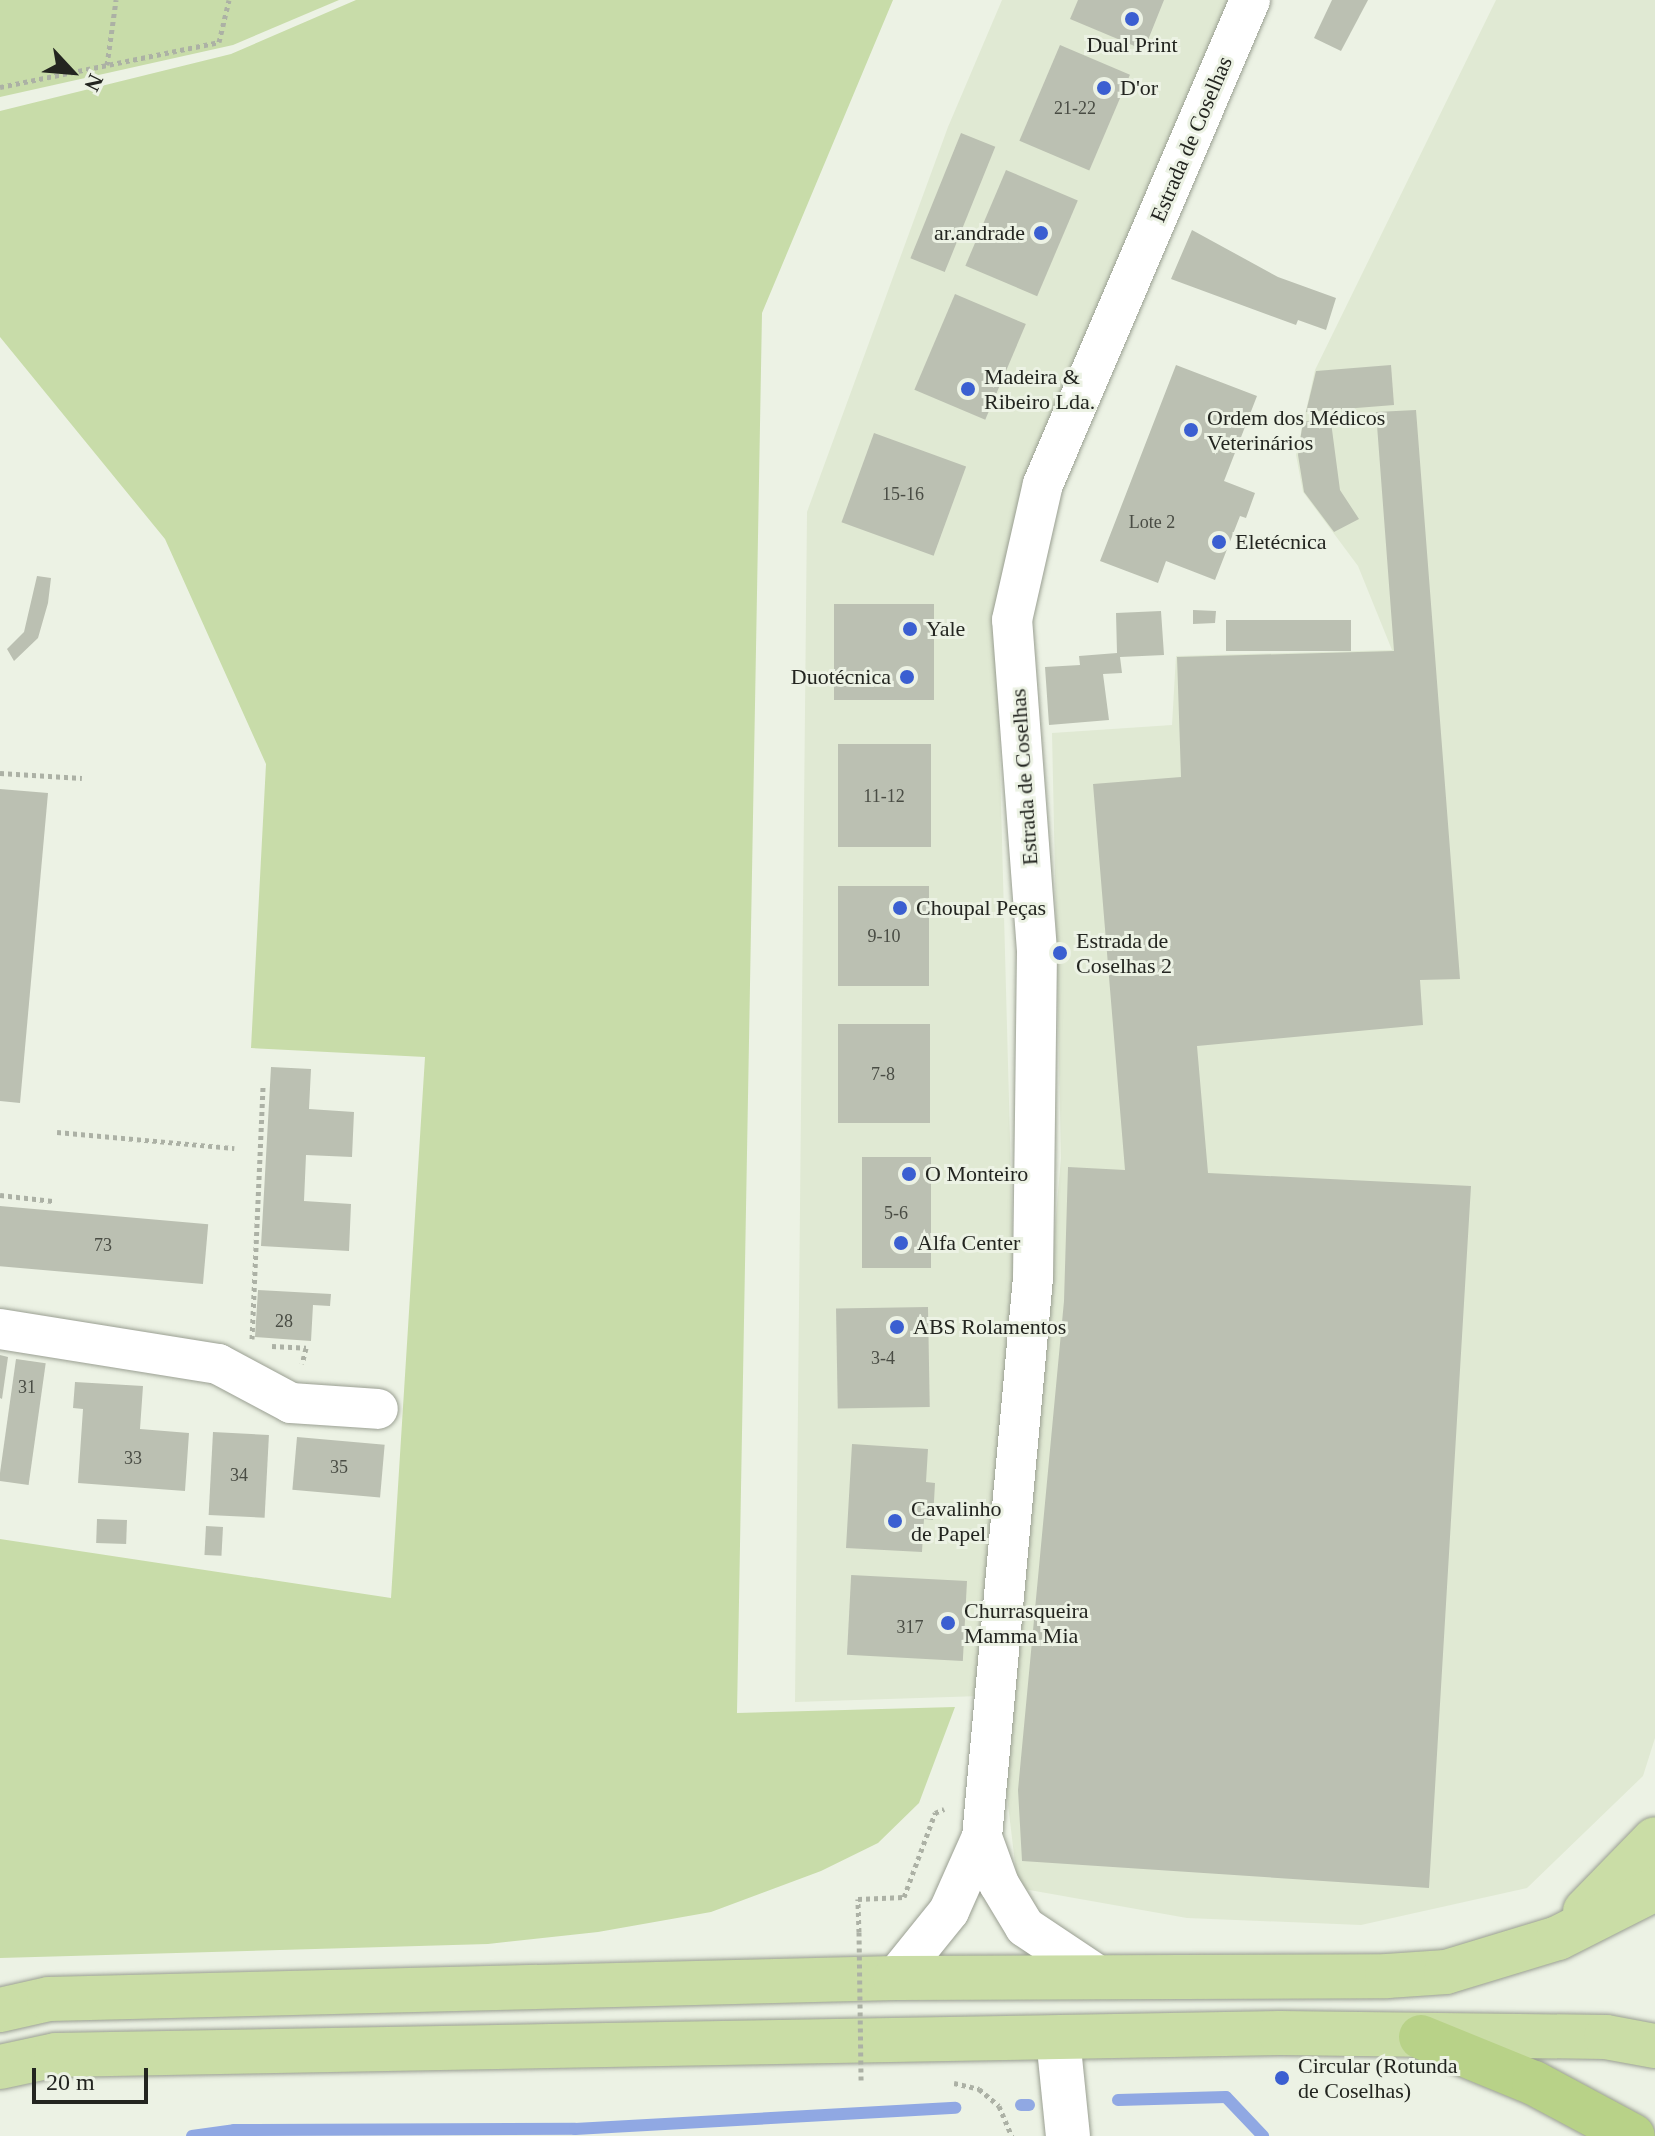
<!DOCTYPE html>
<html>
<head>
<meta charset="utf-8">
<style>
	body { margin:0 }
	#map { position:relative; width:1655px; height:2136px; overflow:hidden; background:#ecf2e4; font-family:Georgia,serif }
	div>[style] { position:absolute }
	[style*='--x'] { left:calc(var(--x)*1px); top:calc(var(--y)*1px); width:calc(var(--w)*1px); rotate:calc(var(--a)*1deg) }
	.built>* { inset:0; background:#e0e9d3 }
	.green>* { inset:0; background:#c8dca9 }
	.stream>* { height:12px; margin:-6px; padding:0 6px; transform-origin:6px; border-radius:6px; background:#90a8e3 }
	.building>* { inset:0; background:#bbc0b2; transform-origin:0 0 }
	.path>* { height:5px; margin-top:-2.5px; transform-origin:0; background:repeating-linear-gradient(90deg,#acb1a5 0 4px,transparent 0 8px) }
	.roads { filter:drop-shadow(0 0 2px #9a9f92) drop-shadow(0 0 2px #9a9f92) }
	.minor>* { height:40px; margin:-20px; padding:0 20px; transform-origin:20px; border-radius:20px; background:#fff }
	.tertiary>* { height:44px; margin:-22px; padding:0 22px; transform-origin:22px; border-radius:22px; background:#fff }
	.primary>* { height:44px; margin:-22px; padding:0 22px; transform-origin:22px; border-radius:22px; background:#cadda6 }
	.trunk>* { height:44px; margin:-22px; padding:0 22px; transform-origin:22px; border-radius:22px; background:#b8d288 }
	.path-bridge>* { height:5px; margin-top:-2.5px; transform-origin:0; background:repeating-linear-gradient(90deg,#acb1a5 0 4px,transparent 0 8px) }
	.dots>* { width:22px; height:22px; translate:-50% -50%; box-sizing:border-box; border:4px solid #ecf2e4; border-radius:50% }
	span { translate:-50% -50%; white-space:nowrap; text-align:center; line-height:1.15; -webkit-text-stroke:6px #ecf2e4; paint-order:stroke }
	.number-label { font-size:18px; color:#494c44 }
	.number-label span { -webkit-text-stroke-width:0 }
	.poi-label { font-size:22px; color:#232520 }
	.left { translate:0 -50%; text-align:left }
	.right { translate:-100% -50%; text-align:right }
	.street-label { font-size:22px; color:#232520 }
	.north { position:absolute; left:32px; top:32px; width:80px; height:80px; -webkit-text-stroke:6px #ecf2e4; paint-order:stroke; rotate:116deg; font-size:22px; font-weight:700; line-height:32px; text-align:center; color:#232520 }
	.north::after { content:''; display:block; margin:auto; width:28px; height:36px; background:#232520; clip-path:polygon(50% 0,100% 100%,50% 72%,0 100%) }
	.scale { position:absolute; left:32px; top:2068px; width:116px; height:36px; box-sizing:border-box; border:4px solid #232520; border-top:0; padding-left:10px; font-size:24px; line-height:28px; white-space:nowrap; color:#232520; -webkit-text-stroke:6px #ecf2e4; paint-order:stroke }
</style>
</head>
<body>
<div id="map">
	<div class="built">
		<i style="clip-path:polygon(1002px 0,1238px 0,1008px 546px,996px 616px,1014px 1288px,981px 1696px,795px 1702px,807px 512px,948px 127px)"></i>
		<i style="clip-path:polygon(1496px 0,1655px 0,1655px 1738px,1643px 1776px,1527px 1888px,1361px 1925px,1187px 1918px,1018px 1888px,1006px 1788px,1061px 1158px,1052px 733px,1172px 725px,1176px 656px,1392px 650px,1358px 566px,1303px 492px,1296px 455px,1315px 370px)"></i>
	</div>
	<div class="green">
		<i style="clip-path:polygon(0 0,339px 0,233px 45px,0 97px)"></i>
		<i style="clip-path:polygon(356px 0,893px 0,762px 313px,737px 1713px,955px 1707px,919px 1803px,878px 1843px,821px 1871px,711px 1912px,598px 1932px,488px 1944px,0 1958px,0 1539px,391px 1598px,425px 1057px,251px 1048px,266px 764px,165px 539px,0 337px,0 111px,231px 54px)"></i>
	</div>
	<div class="stream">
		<i style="--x:1118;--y:2100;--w:108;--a:-1.6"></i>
		<i style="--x:1226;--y:2097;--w:54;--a:46.5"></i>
		<i style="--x:1021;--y:2105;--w:8;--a:0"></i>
		<i style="--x:192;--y:2136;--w:42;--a:-8.1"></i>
		<i style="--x:234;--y:2130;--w:341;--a:-0.2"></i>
		<i style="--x:575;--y:2129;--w:381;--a:-3.2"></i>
	</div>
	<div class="building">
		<i style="clip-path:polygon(1078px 0,1164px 0,1144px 50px,1070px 19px)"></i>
		<i style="clip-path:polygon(1332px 0,1368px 0,1341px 51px,1314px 38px)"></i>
		<i style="left:1060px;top:45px;width:76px;height:104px;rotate:23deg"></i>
		<i style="left:961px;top:133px;width:37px;height:135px;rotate:22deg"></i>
		<i style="left:1006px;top:170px;width:78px;height:104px;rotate:23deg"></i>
		<i style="clip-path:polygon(1192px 230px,1278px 277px,1336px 298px,1326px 330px,1298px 320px,1296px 325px,1171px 279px)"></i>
		<i style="left:955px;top:294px;width:77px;height:104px;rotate:23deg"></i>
		<i style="clip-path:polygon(1176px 365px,1257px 396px,1224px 481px,1255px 493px,1246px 518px,1240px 516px,1215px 580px,1166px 561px,1158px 583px,1100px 561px)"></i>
		<i style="clip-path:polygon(1391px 365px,1394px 405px,1306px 412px,1316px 371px)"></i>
		<i style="clip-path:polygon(1416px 410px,1460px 979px,1420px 980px,1423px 1025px,1197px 1046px,1208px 1173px,1471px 1186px,1429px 1888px,1022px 1861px,1018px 1790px,1064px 1301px,1068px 1167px,1125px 1170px,1093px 784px,1181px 777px,1177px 657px,1394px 651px,1376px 412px)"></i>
		<i style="clip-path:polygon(1303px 421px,1331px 422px,1340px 490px,1359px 519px,1334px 532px,1304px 492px,1298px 455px)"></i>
		<i style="left:874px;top:433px;width:98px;height:95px;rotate:20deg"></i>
		<i style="clip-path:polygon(37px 576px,51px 578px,48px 603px,38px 638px,14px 661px,7px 649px,24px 632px)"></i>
		<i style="left:834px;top:604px;width:100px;height:96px"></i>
		<i style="clip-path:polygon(1193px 610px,1216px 611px,1215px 623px,1193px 624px)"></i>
		<i style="clip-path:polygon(1161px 611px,1164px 655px,1120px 657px,1122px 673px,1103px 674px,1109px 720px,1049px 725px,1045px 667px,1080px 665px,1079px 656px,1117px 653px,1116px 613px)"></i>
		<i style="left:1351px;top:620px;width:31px;height:125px;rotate:90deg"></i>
		<i style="left:931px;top:744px;width:103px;height:93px;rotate:90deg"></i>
		<i style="clip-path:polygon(0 789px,48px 793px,20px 1103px,0 1101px)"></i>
		<i style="left:838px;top:886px;width:91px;height:100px"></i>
		<i style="left:838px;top:1024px;width:92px;height:99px"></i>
		<i style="clip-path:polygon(271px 1067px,311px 1069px,309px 1109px,354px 1112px,352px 1157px,306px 1155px,304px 1201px,351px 1204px,349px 1251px,261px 1246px)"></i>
		<i style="left:862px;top:1157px;width:69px;height:111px"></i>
		<i style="left:0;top:1206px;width:209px;height:60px;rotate:5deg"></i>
		<i style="clip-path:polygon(258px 1290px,331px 1294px,330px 1306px,313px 1305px,311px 1341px,255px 1337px)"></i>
		<i style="left:928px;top:1307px;width:100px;height:92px;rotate:89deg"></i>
		<i style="clip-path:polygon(0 1355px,8px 1357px,2px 1399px,0 1398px)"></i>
		<i style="left:16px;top:1359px;width:30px;height:123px;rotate:8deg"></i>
		<i style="clip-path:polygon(75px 1382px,143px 1386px,140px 1429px,189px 1433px,185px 1491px,78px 1483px,83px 1409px,73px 1408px)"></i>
		<i style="left:213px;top:1432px;width:56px;height:83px;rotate:3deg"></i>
		<i style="left:297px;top:1437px;width:88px;height:53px;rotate:5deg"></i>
		<i style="clip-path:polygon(852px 1444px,928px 1449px,926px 1482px,935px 1483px,933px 1520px,924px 1519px,922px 1552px,846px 1548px)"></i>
		<i style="left:97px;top:1519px;width:30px;height:24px;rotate:2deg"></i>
		<i style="left:206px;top:1526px;width:17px;height:29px;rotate:3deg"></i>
		<i style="left:967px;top:1581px;width:80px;height:116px;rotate:93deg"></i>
	</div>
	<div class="path">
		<i style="--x:107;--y:65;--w:66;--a:-82.1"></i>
		<i style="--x:0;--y:87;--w:224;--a:-11.6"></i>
		<i style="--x:219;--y:42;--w:43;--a:-76.6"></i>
		<i style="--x:0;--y:773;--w:82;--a:3.5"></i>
		<i style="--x:57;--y:1132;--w:178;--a:5.2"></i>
		<i style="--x:0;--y:1195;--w:53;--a:6.5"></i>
		<i style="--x:252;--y:1339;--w:253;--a:-87.5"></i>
		<i style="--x:272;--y:1346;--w:34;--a:3"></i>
		<i style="--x:306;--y:1348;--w:16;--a:104"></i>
		<i style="--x:859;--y:1932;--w:33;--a:-92"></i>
		<i style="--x:858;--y:1899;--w:46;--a:-2.5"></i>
		<i style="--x:904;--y:1897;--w:90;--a:-69.7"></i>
		<i style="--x:935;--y:1813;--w:10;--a:-24"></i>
		<i style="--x:954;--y:2083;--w:26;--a:13"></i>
		<i style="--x:979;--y:2089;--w:26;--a:40"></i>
		<i style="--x:999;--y:2106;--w:33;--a:67"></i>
	</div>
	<div class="roads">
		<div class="minor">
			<i style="--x:0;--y:1329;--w:221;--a:9.1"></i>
			<i style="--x:218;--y:1364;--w:83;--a:28.1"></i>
			<i style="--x:291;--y:1403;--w:87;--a:3.9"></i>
			<i style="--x:982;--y:1837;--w:50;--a:70.1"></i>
			<i style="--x:999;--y:1884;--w:50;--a:58.8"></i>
			<i style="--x:1025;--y:1927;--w:90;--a:33.7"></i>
			<i style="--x:895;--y:1978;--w:86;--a:-51.1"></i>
			<i style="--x:949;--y:1911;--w:81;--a:-66"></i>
			<i style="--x:982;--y:1837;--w:561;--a:-84.79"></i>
			<i style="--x:1033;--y:1278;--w:327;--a:-89.3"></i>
			<i style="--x:1037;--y:951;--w:332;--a:-94.3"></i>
			<i style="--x:1012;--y:620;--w:139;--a:-77.2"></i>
			<i style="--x:1043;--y:484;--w:526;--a:-66.84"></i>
		</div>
		<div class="tertiary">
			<i style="--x:1058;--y:2038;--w:99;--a:84.2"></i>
		</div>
		<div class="primary">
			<i style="--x:1585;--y:1911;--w:100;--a:-45.8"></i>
			<i style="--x:0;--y:2010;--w:50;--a:-12.7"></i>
			<i style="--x:49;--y:1999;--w:846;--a:-1.42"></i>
			<i style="--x:895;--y:1978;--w:492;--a:-0.2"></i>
			<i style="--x:1387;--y:1976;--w:59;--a:-3.9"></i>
			<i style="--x:1446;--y:1972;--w:117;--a:-16.9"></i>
			<i style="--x:1558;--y:1938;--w:109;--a:-26.8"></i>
			<i style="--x:0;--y:2067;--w:57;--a:-12.1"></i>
			<i style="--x:56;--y:2055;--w:1224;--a:-1.03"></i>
			<i style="--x:1280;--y:2033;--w:326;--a:0.7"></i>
			<i style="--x:1606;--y:2037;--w:50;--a:10.4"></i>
		</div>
		<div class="trunk">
			<i style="--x:1421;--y:2037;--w:122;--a:22.2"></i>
			<i style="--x:1534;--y:2083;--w:112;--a:28.2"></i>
		</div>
	</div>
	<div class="path-bridge">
		<i style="--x:859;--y:1932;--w:152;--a:89.2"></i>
	</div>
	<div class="dots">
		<i style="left:1132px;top:19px;background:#3b5fd1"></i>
		<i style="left:1104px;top:88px;background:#3b5fd1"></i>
		<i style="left:1041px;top:233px;background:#3b5fd1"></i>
		<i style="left:968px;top:389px;background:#3b5fd1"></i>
		<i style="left:1191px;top:430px;background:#3b5fd1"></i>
		<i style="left:1219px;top:542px;background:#3b5fd1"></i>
		<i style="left:910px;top:629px;background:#3b5fd1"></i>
		<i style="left:907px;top:677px;background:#3b5fd1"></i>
		<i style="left:900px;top:908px;background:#3b5fd1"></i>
		<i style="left:1060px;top:953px;background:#3b5fd1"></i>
		<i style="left:909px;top:1174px;background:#3b5fd1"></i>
		<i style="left:901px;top:1243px;background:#3b5fd1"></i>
		<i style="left:897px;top:1327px;background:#3b5fd1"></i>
		<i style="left:895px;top:1521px;background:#3b5fd1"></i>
		<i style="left:948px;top:1623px;background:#3b5fd1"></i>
		<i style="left:1282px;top:2078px;background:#3b5fd1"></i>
	</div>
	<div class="number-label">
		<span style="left:1075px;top:108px">21-22</span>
		<span style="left:903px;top:494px">15-16</span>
		<span style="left:1152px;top:522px">Lote 2</span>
		<span style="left:884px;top:796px">11-12</span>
		<span style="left:884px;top:936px">9-10</span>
		<span style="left:883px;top:1074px">7-8</span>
		<span style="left:896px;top:1213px">5-6</span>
		<span style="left:103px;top:1245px">73</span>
		<span style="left:284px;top:1321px">28</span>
		<span style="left:883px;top:1358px">3-4</span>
		<span style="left:27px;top:1387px">31</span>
		<span style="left:133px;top:1458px">33</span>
		<span style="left:339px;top:1467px">35</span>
		<span style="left:239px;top:1475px">34</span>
		<span style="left:910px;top:1627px">317</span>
	</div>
	<div class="poi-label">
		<span style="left:1132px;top:45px">Dual Print</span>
		<span class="left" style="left:1120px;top:88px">D'or</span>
		<span class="right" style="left:1025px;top:233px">ar.andrade</span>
		<span class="left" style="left:984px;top:389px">Madeira &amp;<br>Ribeiro Lda.</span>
		<span class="left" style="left:1207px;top:430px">Ordem dos Médicos<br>Veterinários</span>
		<span class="left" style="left:1235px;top:542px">Eletécnica</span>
		<span class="left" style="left:926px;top:629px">Yale</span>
		<span class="right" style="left:891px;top:677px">Duotécnica</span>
		<span class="left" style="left:916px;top:908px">Choupal Peças</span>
		<span class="left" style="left:1076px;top:953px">Estrada de<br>Coselhas 2</span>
		<span class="left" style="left:925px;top:1174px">O Monteiro</span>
		<span class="left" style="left:917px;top:1243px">Alfa Center</span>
		<span class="left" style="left:913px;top:1327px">ABS Rolamentos</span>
		<span class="left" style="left:911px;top:1521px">Cavalinho<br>de Papel</span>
		<span class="left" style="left:964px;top:1623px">Churrasqueira<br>Mamma Mia</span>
		<span class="left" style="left:1298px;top:2078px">Circular (Rotunda<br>de Coselhas)</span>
	</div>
	<div class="street-label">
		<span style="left:1191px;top:139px;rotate:-67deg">Estrada de Coselhas</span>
		<span style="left:1024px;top:777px;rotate:-94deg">Estrada de Coselhas</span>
	</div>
	<div class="north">N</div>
	<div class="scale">20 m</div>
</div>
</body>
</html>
